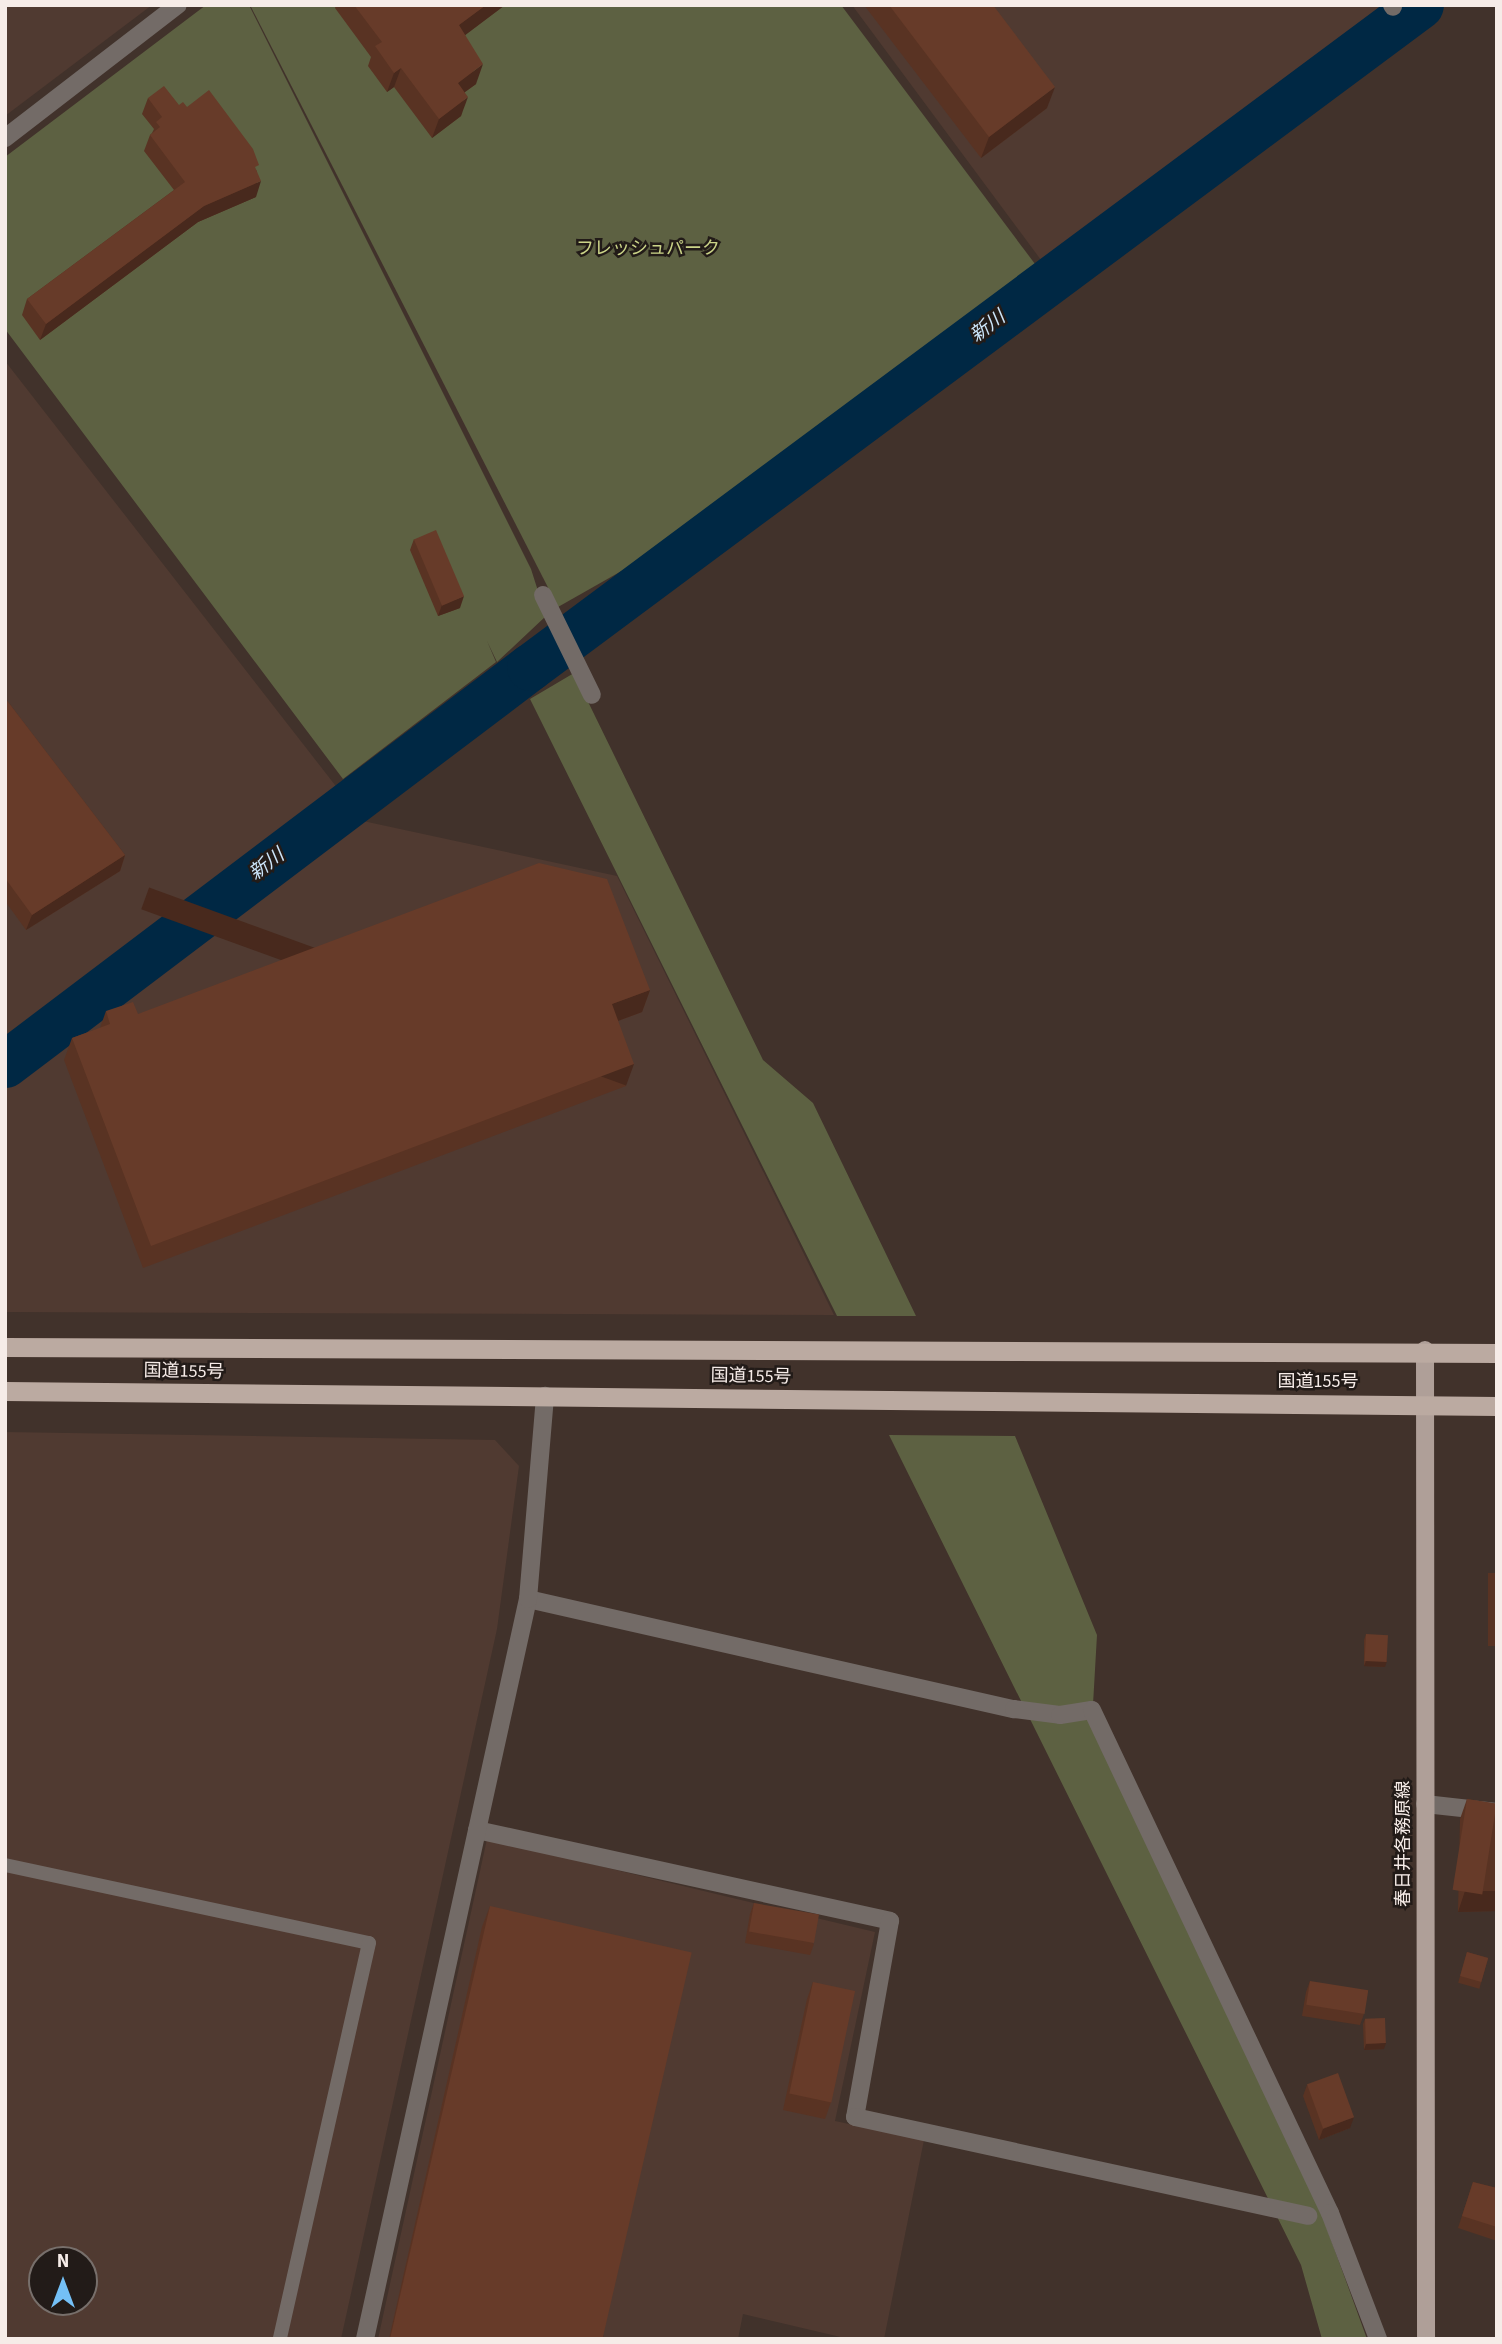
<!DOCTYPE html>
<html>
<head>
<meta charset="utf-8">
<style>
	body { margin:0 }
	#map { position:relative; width:1502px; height:2344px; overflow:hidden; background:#41322b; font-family:"Source Sans 3","Noto Sans JP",sans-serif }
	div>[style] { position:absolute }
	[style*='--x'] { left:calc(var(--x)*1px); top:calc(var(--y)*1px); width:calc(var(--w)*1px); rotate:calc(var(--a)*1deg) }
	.built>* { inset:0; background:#503a31 }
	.green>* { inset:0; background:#5d6142 }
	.river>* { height:47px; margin:-23.5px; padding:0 23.5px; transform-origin:23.5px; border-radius:23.5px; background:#002844 }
	.service>* { height:14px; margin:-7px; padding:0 7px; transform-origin:7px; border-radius:7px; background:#736b67 }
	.minor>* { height:18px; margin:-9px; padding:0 9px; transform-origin:9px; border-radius:9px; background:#736b67 }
	.tertiary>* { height:18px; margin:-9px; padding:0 9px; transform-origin:9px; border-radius:9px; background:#736b67 }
	.primary>* { height:18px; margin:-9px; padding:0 9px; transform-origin:9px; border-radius:9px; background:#af9f98 }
	.trunk>* { height:19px; margin:-9.5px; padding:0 9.5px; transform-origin:9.5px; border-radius:9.5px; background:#bbaaa1 }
	.wall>* { inset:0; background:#593323; transform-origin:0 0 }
	.shaded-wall>* { inset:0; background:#48291d; transform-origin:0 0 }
	.building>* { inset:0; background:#673b29; transform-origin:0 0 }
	span { translate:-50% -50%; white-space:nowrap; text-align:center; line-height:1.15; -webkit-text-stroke:5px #221b18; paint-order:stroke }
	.park-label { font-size:18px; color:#cbd488 }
	.street-label { font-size:18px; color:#f6ece8 }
	.water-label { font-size:19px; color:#cce5fa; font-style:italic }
	.frame { position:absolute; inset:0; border:7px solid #f6ece8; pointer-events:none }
	.north { position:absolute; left:28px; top:2246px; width:70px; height:70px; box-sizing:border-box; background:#221b18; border:2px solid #776f6b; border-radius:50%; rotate:0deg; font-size:19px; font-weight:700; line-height:28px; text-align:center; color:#f6ece8 }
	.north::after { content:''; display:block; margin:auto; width:24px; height:32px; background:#74c0f6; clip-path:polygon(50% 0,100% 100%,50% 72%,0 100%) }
</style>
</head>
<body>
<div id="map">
	<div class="built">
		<i style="clip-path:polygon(5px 5px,152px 5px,5px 116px)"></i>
		<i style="clip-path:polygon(852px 5px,1383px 5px,1041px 260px)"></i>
		<i style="clip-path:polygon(5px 361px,363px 821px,617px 876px,834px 1315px,5px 1312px)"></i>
		<i style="clip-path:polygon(evenodd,5px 1432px,495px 1440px,519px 1466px,497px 1629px,341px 2339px,5px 2339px,5px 1432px,42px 2260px,84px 2260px,84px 2302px,42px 2302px,42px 2260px)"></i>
		<i style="clip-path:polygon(487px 1839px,875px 1932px,835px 2121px,924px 2140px,884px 2339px,849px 2339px,743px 2314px,738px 2339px,378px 2339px)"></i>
	</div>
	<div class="green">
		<i style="clip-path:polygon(206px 5px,249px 5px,531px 569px,546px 616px,497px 662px,487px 641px,496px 662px,343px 779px,5px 329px,5px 157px)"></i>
		<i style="clip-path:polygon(250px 5px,841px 5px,1035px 264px,625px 569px,558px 607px)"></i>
		<i style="clip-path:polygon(574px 673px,763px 1060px,813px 1103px,916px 1316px,837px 1316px,530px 699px)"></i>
		<i style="clip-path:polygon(889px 1435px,1015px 1436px,1097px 1635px,1092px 1722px,1317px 2201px,1367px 2339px,1322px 2339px,1301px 2265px)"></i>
	</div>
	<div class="river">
		<i style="--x:5;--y:1064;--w:658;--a:-37.1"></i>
		<i style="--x:530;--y:667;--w:1109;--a:-36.64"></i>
	</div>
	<div class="service">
		<i style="--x:5;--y:1865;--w:372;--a:12.1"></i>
		<i style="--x:369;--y:1943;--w:406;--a:102.7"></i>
	</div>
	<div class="minor">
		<i style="--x:1392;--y:5;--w:2;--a:63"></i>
		<i style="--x:543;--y:595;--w:111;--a:63.9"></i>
		<i style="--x:528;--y:1599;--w:498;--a:12.8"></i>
		<i style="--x:1014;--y:1709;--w:46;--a:7.4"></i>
		<i style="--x:1060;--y:1715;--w:32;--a:-9"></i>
		<i style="--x:1092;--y:1710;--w:556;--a:64.68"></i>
		<i style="--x:1330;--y:2213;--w:135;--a:69.1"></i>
		<i style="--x:1425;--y:1804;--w:72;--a:6.3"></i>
		<i style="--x:477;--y:1830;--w:423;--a:12.4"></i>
		<i style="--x:890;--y:1921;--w:199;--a:100.1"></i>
		<i style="--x:855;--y:2117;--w:464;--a:12.3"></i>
		<i style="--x:365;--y:2339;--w:758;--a:-77.58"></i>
		<i style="--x:528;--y:1599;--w:204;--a:-85.2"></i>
	</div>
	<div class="tertiary">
		<i style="--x:5;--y:138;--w:218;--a:-37.6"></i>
	</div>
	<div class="primary">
		<i style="--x:1425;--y:1350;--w:989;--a:89.94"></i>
	</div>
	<div class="trunk">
		<i style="--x:5;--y:1347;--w:1492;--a:0.23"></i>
		<i style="--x:5;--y:1391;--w:1492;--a:0.58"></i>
	</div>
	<div class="wall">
		<i style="clip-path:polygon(336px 5px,505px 5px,465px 35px,476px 84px,465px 92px,461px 116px,432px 138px,394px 87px,387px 92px,368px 66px,371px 57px,335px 8px)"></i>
		<i style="clip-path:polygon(864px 5px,993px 5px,1047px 108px,981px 158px)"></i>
		<i style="clip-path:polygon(148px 98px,187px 107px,257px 171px,256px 197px,198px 222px,40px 340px,22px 315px,27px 299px,174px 190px,144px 151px,150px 135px,152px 133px,154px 129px,142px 114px)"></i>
		<i style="clip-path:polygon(414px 539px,460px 608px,438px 616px,410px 550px)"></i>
		<i style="clip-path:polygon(5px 698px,125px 855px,120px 871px,26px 930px,5px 901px)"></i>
		<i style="clip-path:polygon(650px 990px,642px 1012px,618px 1021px,626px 1086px,143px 1268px,64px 1060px,72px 1038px,100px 1028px,106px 1011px,138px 1014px)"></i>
		<i style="left:1497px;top:1573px;width:73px;height:9px;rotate:90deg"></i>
		<i style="clip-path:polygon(1366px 1634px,1385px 1667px,1364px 1666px,1364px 1640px)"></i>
		<i style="clip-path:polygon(1467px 1799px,1497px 1804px,1497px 1911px,1458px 1912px,1460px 1819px)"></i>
		<i style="clip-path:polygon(754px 1903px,814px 1944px,810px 1955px,745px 1943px,750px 1914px)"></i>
		<i style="clip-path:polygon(490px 1906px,604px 2339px,389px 2339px,482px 1927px)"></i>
		<i style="left:1467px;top:1952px;width:22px;height:32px;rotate:16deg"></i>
		<i style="clip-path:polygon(1310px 1981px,1364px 2014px,1360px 2025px,1302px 2016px,1306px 1992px)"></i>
		<i style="clip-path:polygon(813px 1982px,831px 2102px,825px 2119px,783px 2110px,807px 1999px)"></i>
		<i style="clip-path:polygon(1365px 2019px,1384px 2049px,1364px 2050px,1363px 2024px)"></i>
		<i style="clip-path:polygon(1307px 2085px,1350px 2128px,1319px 2140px,1303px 2096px)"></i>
		<i style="clip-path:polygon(1473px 2182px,1497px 2188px,1497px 2241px,1458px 2228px)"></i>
	</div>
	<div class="shaded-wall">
		<i style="clip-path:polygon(486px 5px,505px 5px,452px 45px,459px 25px)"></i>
		<i style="clip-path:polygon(483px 64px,476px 84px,451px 102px,458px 83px)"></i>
		<i style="clip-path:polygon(401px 68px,394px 87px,387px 92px,394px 73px)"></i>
		<i style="clip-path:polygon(1055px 87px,1047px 108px,981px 158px,989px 137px)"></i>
		<i style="clip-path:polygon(468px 97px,461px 116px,432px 138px,439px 119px)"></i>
		<i style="clip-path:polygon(261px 181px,256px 197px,198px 222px,40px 340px,46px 324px,204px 206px)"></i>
		<i style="clip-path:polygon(464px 596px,460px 608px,438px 616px,442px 605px)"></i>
		<i style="clip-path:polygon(125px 855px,120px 871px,26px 930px,32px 915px)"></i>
		<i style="clip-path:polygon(650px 990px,642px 1012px,604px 1026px,612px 1004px)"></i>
		<i style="left:634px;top:1064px;width:23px;height:516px;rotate:110deg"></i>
		<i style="clip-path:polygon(1366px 1661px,1387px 1661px,1385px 1667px,1364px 1666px)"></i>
		<i style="clip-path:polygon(1465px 1891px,1497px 1891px,1497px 1911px,1458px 1912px)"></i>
		<i style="clip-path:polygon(1386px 2043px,1384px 2049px,1364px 2050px,1366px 2044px)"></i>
		<i style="clip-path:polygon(1354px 2117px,1350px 2128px,1319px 2140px,1323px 2129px)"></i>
	</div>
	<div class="building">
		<i style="clip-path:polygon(354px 5px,486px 5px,459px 25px,483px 64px,458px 83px,468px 97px,439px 119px,401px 68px,394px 73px,375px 46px,382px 42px)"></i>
		<i style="clip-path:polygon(889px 5px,993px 5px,1055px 87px,989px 137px)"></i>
		<i style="clip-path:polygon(164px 86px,179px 105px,183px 102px,187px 107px,209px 90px,253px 149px,259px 165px,255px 167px,261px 181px,204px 206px,46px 324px,27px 299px,185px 182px,150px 135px,160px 127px,156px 122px,162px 117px,148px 98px)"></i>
		<i style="left:436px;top:530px;width:72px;height:24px;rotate:67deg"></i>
		<i style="clip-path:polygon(5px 698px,125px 855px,32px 915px,5px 878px)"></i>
		<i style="clip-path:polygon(539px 863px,607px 879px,650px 990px,612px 1004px,634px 1064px,151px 1246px,72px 1038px,110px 1024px,106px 1011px,133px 1002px,138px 1014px)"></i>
		<i style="left:1366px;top:1634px;width:22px;height:27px;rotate:3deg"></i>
		<i style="left:1467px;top:1799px;width:30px;height:92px;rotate:9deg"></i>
		<i style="left:754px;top:1903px;width:66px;height:29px;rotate:10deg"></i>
		<i style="left:490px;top:1906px;width:207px;height:444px;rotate:13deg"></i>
		<i style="left:1467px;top:1952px;width:22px;height:25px;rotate:16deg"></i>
		<i style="left:1310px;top:1981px;width:59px;height:24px;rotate:9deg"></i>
		<i style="left:813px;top:1982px;width:43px;height:114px;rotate:12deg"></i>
		<i style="left:1385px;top:2018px;width:25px;height:20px;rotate:88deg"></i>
		<i style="left:1338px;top:2073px;width:47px;height:33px;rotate:70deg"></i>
		<i style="clip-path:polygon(1473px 2182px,1497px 2188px,1497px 2227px,1462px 2216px)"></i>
	</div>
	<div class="park-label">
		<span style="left:648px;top:249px">フレッシュパーク</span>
	</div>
	<div class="street-label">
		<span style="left:184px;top:1372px;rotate:1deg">国道155号</span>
		<span style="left:751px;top:1377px;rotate:1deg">国道155号</span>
		<span style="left:1318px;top:1382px">国道155号</span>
		<span style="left:1404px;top:1844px;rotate:-90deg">春日井各務原線</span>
	</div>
	<div class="water-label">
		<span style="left:988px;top:327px;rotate:-37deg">新川</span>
		<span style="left:267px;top:865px;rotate:-37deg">新川</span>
	</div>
	<div class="frame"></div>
	<div class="north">N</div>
</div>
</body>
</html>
